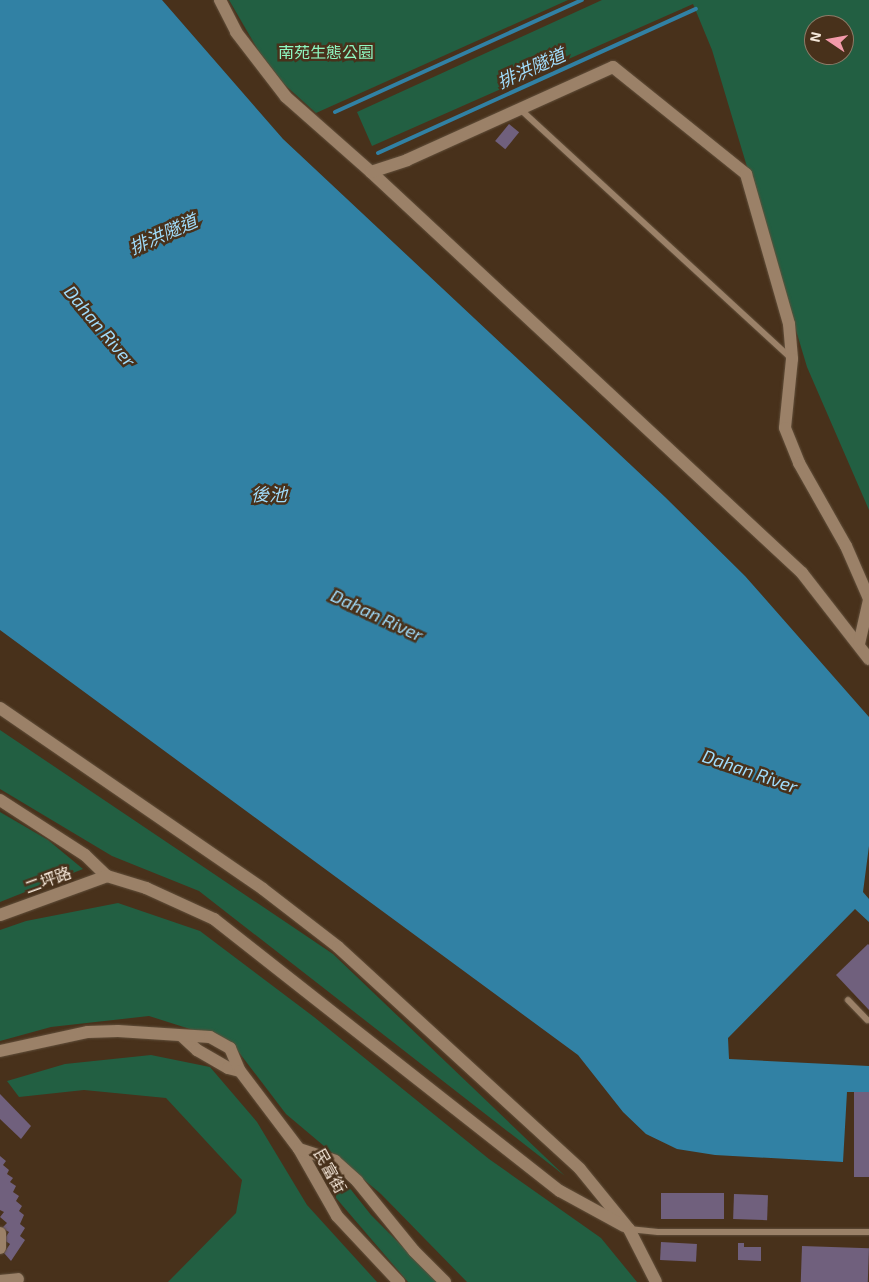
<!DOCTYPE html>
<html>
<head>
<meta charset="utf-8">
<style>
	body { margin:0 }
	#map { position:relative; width:869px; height:1282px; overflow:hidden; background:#48311b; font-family:"Exo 2","Noto Sans TC",sans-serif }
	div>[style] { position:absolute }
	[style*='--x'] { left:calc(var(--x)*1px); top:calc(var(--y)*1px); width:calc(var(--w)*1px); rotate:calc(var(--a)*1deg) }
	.green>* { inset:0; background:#225f42 }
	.water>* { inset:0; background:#3181a4 }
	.stream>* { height:4px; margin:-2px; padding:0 2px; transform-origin:2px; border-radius:2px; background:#3181a4 }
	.building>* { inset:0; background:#70607d; transform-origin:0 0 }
	.roads { filter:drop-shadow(0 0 1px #614f3b) drop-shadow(0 0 1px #614f3b) }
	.service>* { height:6px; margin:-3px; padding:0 3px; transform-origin:3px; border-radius:3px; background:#9b8168 }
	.minor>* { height:12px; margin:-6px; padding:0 6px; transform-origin:6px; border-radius:6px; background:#9b8168 }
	span { translate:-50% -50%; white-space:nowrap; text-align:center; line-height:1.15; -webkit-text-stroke:5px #48311b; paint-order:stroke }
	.park-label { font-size:16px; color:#8ff6c0 }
	.street-label { font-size:16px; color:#f5e7d9 }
	.water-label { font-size:18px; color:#a0dbfa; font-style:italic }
	.north { position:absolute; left:804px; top:15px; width:50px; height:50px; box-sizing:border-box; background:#48311b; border:1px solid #8d7a67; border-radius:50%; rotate:282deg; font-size:14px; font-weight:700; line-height:20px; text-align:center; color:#f5e7d9 }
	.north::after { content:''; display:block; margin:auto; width:18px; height:22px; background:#f39aaa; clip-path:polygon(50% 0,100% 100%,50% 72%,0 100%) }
</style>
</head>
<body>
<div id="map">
	<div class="green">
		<i style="clip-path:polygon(229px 0,568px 0,316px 113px,285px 85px,258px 50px)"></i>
		<i style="clip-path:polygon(evenodd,602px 0,869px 0,869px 510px,807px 367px,712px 50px,693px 4px,372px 146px,357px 112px,602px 0,814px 25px,844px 25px,844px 55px,814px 55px,814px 25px)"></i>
		<i style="clip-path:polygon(0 730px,333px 954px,565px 1176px,199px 891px,112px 856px,0 789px)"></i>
		<i style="clip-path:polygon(0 812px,48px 840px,83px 869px,0 902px)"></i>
		<i style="clip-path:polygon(118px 903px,200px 931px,314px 1017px,489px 1159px,601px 1238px,637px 1282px,467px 1282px,381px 1194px,286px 1114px,231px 1042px,149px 1016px,51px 1027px,0 1041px,0 930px,26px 921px)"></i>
		<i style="clip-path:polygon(151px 1055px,210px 1067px,257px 1122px,307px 1205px,377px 1282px,168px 1282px,236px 1213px,242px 1180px,166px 1098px,84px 1090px,19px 1097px,7px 1081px,65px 1064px)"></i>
		<i style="clip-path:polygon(337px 1172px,371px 1215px,438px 1282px,408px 1282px,336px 1198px)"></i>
	</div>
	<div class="water">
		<i style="clip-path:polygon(0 0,162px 0,283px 139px,665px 497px,745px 576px,869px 717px,869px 846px,863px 892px,869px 899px,869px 922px,855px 909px,728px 1038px,729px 1059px,869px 1066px,869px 1092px,847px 1092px,843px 1162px,715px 1155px,677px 1149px,646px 1134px,623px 1112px,578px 1055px,0 630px)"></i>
	</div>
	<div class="stream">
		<i style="--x:335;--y:112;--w:271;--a:-24.4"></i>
		<i style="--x:378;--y:153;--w:349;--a:-24.4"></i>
	</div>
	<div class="building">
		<i style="left:509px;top:124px;width:13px;height:22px;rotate:39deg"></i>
		<i style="clip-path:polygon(868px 944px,869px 945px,869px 1010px,836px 975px)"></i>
		<i style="left:854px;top:1092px;width:15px;height:85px"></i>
		<i style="clip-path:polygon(0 1094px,31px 1126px,21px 1139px,0 1119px)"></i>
		<i style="clip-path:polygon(0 1156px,6px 1161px,3px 1165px,9px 1170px,7px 1174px,13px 1178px,10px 1182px,16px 1186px,13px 1192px,19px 1196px,16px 1201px,22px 1206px,19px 1211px,24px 1215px,20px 1224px,25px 1228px,20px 1236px,25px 1240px,11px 1261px,4px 1253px,10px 1244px,4px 1240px,9px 1232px,2px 1228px,7px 1223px,0 1217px,4px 1212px,0 1210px)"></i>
		<i style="left:661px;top:1193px;width:63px;height:26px"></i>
		<i style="left:734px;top:1194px;width:34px;height:25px;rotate:2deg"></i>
		<i style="left:661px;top:1242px;width:36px;height:18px;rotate:3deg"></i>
		<i style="clip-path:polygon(738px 1243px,744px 1243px,744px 1247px,761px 1247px,761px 1261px,738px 1260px)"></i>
		<i style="left:802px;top:1246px;width:67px;height:36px;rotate:2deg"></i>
	</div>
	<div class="roads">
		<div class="service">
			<i style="--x:520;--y:109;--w:368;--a:42.6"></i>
			<i style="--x:848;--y:1000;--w:28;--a:46"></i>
			<i style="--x:629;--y:1229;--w:29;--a:6"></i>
			<i style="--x:658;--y:1232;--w:211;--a:0"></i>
		</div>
		<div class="minor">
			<i style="--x:220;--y:0;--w:36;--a:63"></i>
			<i style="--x:236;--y:32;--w:82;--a:52.4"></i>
			<i style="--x:286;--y:97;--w:113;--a:41.4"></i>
			<i style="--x:371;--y:172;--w:589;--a:42.93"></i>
			<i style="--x:802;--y:573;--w:109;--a:52.1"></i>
			<i style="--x:371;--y:172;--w:38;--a:-18"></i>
			<i style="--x:407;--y:160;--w:226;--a:-24.3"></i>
			<i style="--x:613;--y:67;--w:171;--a:38.8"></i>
			<i style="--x:746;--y:174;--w:156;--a:74"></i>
			<i style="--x:789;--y:324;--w:35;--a:85"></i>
			<i style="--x:792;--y:359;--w:69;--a:95.8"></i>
			<i style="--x:785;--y:428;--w:38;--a:68"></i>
			<i style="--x:799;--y:463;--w:95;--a:60.5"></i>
			<i style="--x:846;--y:546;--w:58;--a:66.5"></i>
			<i style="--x:859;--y:644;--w:45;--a:-77.2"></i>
			<i style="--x:0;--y:708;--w:319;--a:34.5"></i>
			<i style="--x:263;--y:889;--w:95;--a:37.7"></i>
			<i style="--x:338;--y:947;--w:328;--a:42.5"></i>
			<i style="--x:580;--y:1169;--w:77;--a:50.8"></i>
			<i style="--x:629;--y:1229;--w:59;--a:63"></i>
			<i style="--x:0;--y:800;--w:101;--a:32.9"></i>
			<i style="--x:85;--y:855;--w:30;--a:44"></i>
			<i style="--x:107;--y:876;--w:41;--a:17.1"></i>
			<i style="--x:146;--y:888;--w:75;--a:24.5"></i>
			<i style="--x:214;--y:919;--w:440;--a:38.2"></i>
			<i style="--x:560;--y:1191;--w:73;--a:28.7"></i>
			<i style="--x:0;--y:915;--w:114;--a:-20"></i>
			<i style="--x:182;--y:1036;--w:21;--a:43"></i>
			<i style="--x:197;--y:1050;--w:36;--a:30"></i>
			<i style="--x:228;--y:1068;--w:12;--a:14"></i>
			<i style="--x:0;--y:1051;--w:90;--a:-12.2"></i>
			<i style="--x:88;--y:1032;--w:30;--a:-2"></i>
			<i style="--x:118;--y:1031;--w:92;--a:3.7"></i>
			<i style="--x:210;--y:1037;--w:23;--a:29"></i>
			<i style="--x:230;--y:1048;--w:25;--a:67"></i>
			<i style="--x:240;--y:1071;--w:98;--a:52.9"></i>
			<i style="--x:299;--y:1149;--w:77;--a:60.4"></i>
			<i style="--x:337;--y:1216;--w:91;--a:46.8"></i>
			<i style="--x:299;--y:1149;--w:38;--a:18"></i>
			<i style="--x:335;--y:1161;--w:30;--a:42"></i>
			<i style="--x:357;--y:1181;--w:90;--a:50.8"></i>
			<i style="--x:414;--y:1251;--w:44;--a:45"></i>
			<i style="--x:0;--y:1233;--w:15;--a:90"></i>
			<i style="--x:0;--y:1281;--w:18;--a:-6"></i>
		</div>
	</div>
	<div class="park-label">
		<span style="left:326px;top:52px">南苑生態公園</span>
	</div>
	<div class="street-label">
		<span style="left:48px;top:880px;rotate:-20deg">二坪路</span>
		<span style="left:330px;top:1171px;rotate:61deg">民富街</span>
	</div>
	<div class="water-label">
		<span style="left:531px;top:68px;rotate:-24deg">排洪隧道</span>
		<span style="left:163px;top:234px;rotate:-24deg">排洪隧道</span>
		<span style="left:100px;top:326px;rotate:50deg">Dahan River</span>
		<span style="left:269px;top:494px">後池</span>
		<span style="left:377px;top:615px;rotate:25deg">Dahan River</span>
		<span style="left:750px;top:771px;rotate:19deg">Dahan River</span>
	</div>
	<div class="north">N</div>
</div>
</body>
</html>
